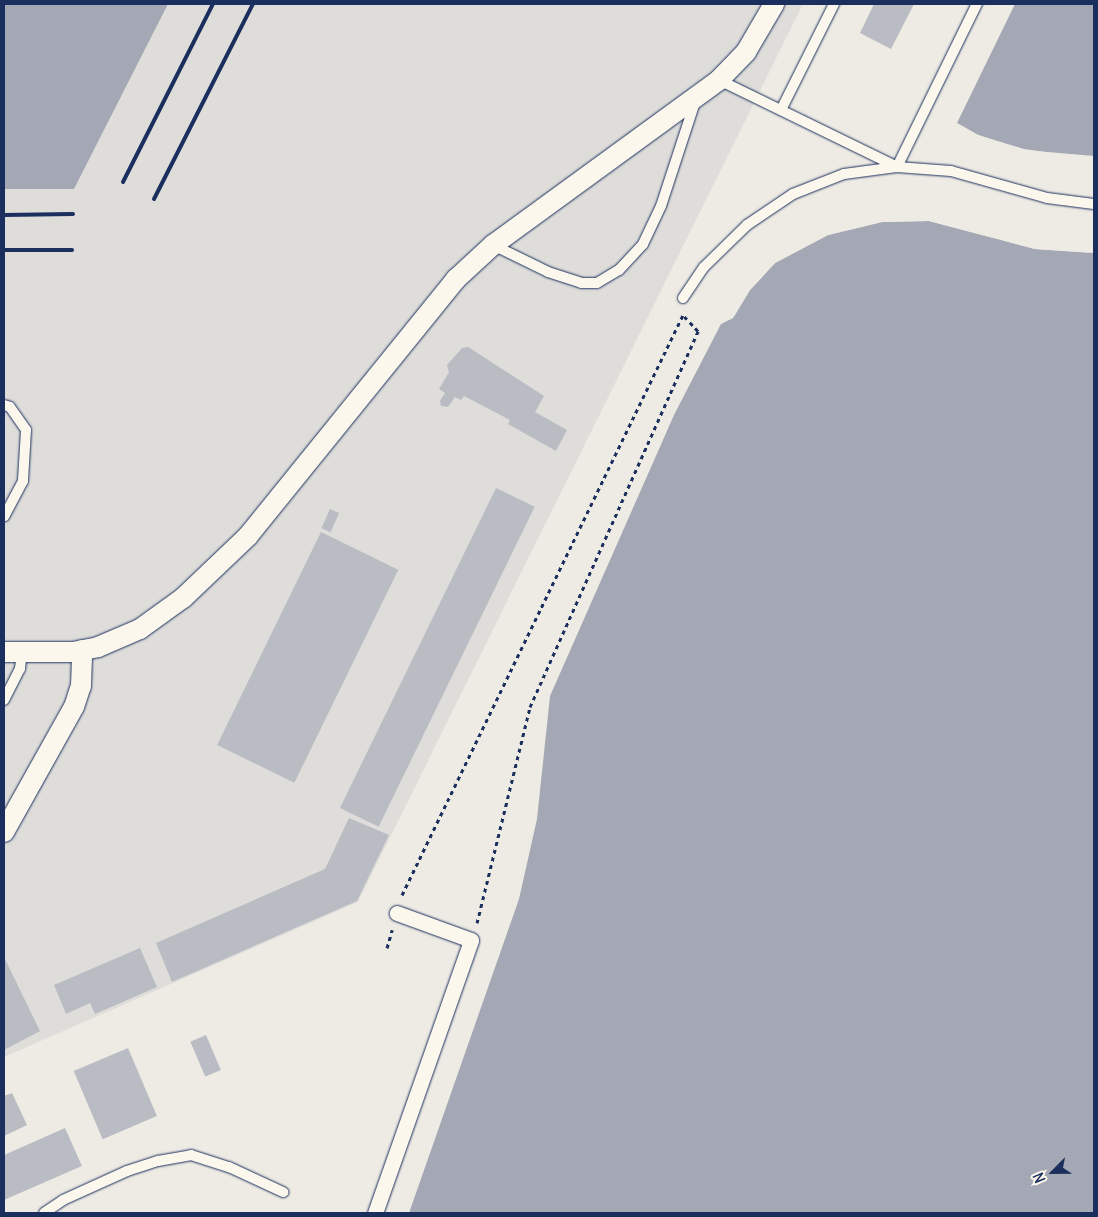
<!DOCTYPE html>
<html>
<head>
<meta charset="utf-8">
<style>
	body { margin:0 }
	#map { position:relative; width:1098px; height:1217px; overflow:hidden; background:#eeebe4; font-family:Delius,sans-serif }
	div>[style] { position:absolute }
	[style*='--x'] { left:calc(var(--x)*1px); top:calc(var(--y)*1px); width:calc(var(--w)*1px); rotate:calc(var(--a)*1deg) }
	.built>* { inset:0; background:#deddda }
	.water>* { inset:0; background:#a3a8b4 }
	.pier>* { inset:0; background:#eeebe4 }
	.building>* { inset:0; background:#b9bcc3; transform-origin:0 0 }
	.path>* { height:3px; margin-top:-1.5px; transform-origin:0; background:repeating-linear-gradient(90deg,#1b2f5e 0 4px,transparent 0 8px) }
	.roads { filter:drop-shadow(0 0 1px #1b2f5e) drop-shadow(0 0 1px #1b2f5e) }
	.service>* { height:10px; margin:-5px; padding:0 5px; transform-origin:5px; border-radius:5px; background:#fbf7ec }
	.pedestrian>* { height:15px; margin:-7.5px; padding:0 7.5px; transform-origin:7.5px; border-radius:7.5px; background:#fbf7ec }
	.minor>* { height:20px; margin:-10px; padding:0 10px; transform-origin:10px; border-radius:10px; background:#fbf7ec }
	.rail>* { height:4px; margin:-2px; padding:0 2px; transform-origin:2px; border-radius:2px; background:#1b2f5e }
	span { translate:-50% -50%; white-space:nowrap; text-align:center; line-height:1.15; -webkit-text-stroke:4px #fbf7ec; paint-order:stroke }
	.frame { position:absolute; inset:0; border:5px solid #1b2f5e; pointer-events:none }
	.north { position:absolute; left:1028px; top:1147px; width:50px; height:50px; -webkit-text-stroke:4px #fbf7ec; paint-order:stroke; rotate:247deg; font-size:14px; font-weight:700; line-height:20px; text-align:center; color:#1b2f5e }
	.north::after { content:''; display:block; margin:auto; width:18px; height:22px; background:#1b2f5e; clip-path:polygon(50% 0,100% 100%,50% 72%,0 100%) }
</style>
</head>
<body>
<div id="map">
	<div class="built">
		<i style="clip-path:polygon(168px 4px,803px 4px,358px 902px,4px 1057px,4px 189px,74px 189px)"></i>
	</div>
	<div class="water">
		<i style="clip-path:polygon(4px 4px,168px 4px,74px 189px,4px 189px)"></i>
		<i style="clip-path:polygon(1015px 4px,1094px 4px,1094px 156px,1024px 150px,978px 135px,957px 123px)"></i>
		<i style="clip-path:polygon(929px 221px,1035px 249px,1094px 253px,1094px 1213px,409px 1213px,519px 899px,537px 819px,550px 696px,674px 415px,721px 324px,733px 318px,750px 290px,775px 263px,828px 235px,882px 222px)"></i>
	</div>
	<div class="pier">
		<i style="clip-path:polygon(957px 123px,978px 135px,1024px 149px,1094px 159px,1024px 152px,977px 137px)"></i>
		<i style="clip-path:polygon(929px 219px,1001px 240px,1094px 253px,1035px 249px,929px 221px,882px 222px,828px 235px,775px 263px,750px 290px,733px 318px,719px 322px,731px 316px,748px 288px,774px 261px,827px 233px,881px 219px)"></i>
	</div>
	<div class="building">
		<i style="clip-path:polygon(874px 4px,914px 4px,891px 49px,860px 33px)"></i>
		<i style="clip-path:polygon(468px 347px,544px 396px,535px 412px,567px 430px,556px 451px,508px 424px,510px 420px,464px 396px,461px 400px,455px 397px,448px 407px,441px 406px,440px 401px,445px 393px,439px 389px,449px 372px,447px 365px,462px 348px)"></i>
		<i style="left:496px;top:488px;width:43px;height:356px;rotate:26deg"></i>
		<i style="left:330px;top:509px;width:10px;height:21px;rotate:24deg"></i>
		<i style="left:321px;top:532px;width:86px;height:237px;rotate:26deg"></i>
		<i style="clip-path:polygon(349px 818px,389px 835px,357px 901px,172px 982px,156px 943px,325px 869px)"></i>
		<i style="clip-path:polygon(140px 948px,157px 987px,95px 1014px,90px 1003px,66px 1014px,54px 985px)"></i>
		<i style="clip-path:polygon(4px 957px,40px 1031px,4px 1050px)"></i>
		<i style="left:206px;top:1035px;width:38px;height:17px;rotate:67deg"></i>
		<i style="left:128px;top:1048px;width:74px;height:59px;rotate:67deg"></i>
		<i style="clip-path:polygon(12px 1093px,27px 1125px,4px 1136px,4px 1096px)"></i>
		<i style="clip-path:polygon(65px 1128px,82px 1166px,4px 1200px,4px 1155px)"></i>
	</div>
	<div class="path">
		<i style="--x:402;--y:895;--w:644;--a:-64.15"></i>
		<i style="--x:477;--y:923;--w:222;--a:-76.2"></i>
		<i style="--x:530;--y:707;--w:412;--a:-65.9"></i>
		<i style="--x:698;--y:331;--w:22;--a:-133"></i>
		<i style="--x:387;--y:948;--w:19;--a:-74"></i>
	</div>
	<div class="roads">
		<div class="service">
			<i style="--x:719;--y:80;--w:198;--a:26"></i>
			<i style="--x:897;--y:167;--w:182;--a:-63.9"></i>
			<i style="--x:781;--y:110;--w:119;--a:-63.4"></i>
			<i style="--x:493;--y:245;--w:61;--a:26.1"></i>
			<i style="--x:548;--y:272;--w:35;--a:18"></i>
			<i style="--x:581;--y:283;--w:16;--a:0"></i>
			<i style="--x:597;--y:283;--w:26;--a:-31"></i>
			<i style="--x:619;--y:270;--w:35;--a:-47"></i>
			<i style="--x:643;--y:244;--w:42;--a:-64.7"></i>
			<i style="--x:661;--y:206;--w:113;--a:-71.9"></i>
			<i style="--x:683;--y:298;--w:37;--a:-56"></i>
			<i style="--x:704;--y:267;--w:60;--a:-44.3"></i>
			<i style="--x:747;--y:225;--w:55;--a:-34"></i>
			<i style="--x:793;--y:194;--w:55;--a:-21.4"></i>
			<i style="--x:844;--y:174;--w:53;--a:-7.5"></i>
			<i style="--x:897;--y:167;--w:54;--a:4.2"></i>
			<i style="--x:951;--y:171;--w:100;--a:15.7"></i>
			<i style="--x:1047;--y:198;--w:47;--a:7.3"></i>
			<i style="--x:4;--y:405;--w:6;--a:18"></i>
			<i style="--x:10;--y:407;--w:28;--a:55"></i>
			<i style="--x:26;--y:430;--w:51;--a:93.4"></i>
			<i style="--x:23;--y:481;--w:40;--a:118"></i>
			<i style="--x:4;--y:700;--w:35;--a:-63"></i>
			<i style="--x:20;--y:669;--w:18;--a:-84"></i>
			<i style="--x:44;--y:1213;--w:23;--a:-34"></i>
			<i style="--x:63;--y:1200;--w:70;--a:-24.4"></i>
			<i style="--x:127;--y:1171;--w:33;--a:-18"></i>
			<i style="--x:158;--y:1161;--w:34;--a:-10"></i>
			<i style="--x:191;--y:1155;--w:40;--a:18"></i>
			<i style="--x:229;--y:1167;--w:60;--a:24.8"></i>
		</div>
		<div class="pedestrian">
			<i style="--x:375;--y:1213;--w:289;--a:-70.6"></i>
			<i style="--x:471;--y:940;--w:79;--a:-160"></i>
		</div>
		<div class="minor">
			<i style="--x:4;--y:652;--w:69;--a:0"></i>
			<i style="--x:73;--y:652;--w:25;--a:-11"></i>
			<i style="--x:98;--y:647;--w:46;--a:-23.2"></i>
			<i style="--x:140;--y:629;--w:53;--a:-35.8"></i>
			<i style="--x:183;--y:598;--w:90;--a:-43.6"></i>
			<i style="--x:248;--y:536;--w:331;--a:-51"></i>
			<i style="--x:456;--y:279;--w:50;--a:-42.6"></i>
			<i style="--x:493;--y:245;--w:280;--a:-36.1"></i>
			<i style="--x:719;--y:80;--w:39;--a:-46"></i>
			<i style="--x:746;--y:52;--w:56;--a:-59.7"></i>
			<i style="--x:4;--y:832;--w:143;--a:-60.8"></i>
			<i style="--x:74;--y:707;--w:22;--a:-72"></i>
			<i style="--x:81;--y:686;--w:36;--a:-88"></i>
		</div>
	</div>
	<div class="rail">
		<i style="--x:123;--y:182;--w:199;--a:-63.2"></i>
		<i style="--x:154;--y:199;--w:219;--a:-63.1"></i>
		<i style="--x:4;--y:215;--w:69;--a:-0.8"></i>
		<i style="--x:4;--y:250;--w:68;--a:0"></i>
	</div>
	<div class="frame"></div>
	<div class="north">N</div>
</div>
</body>
</html>
